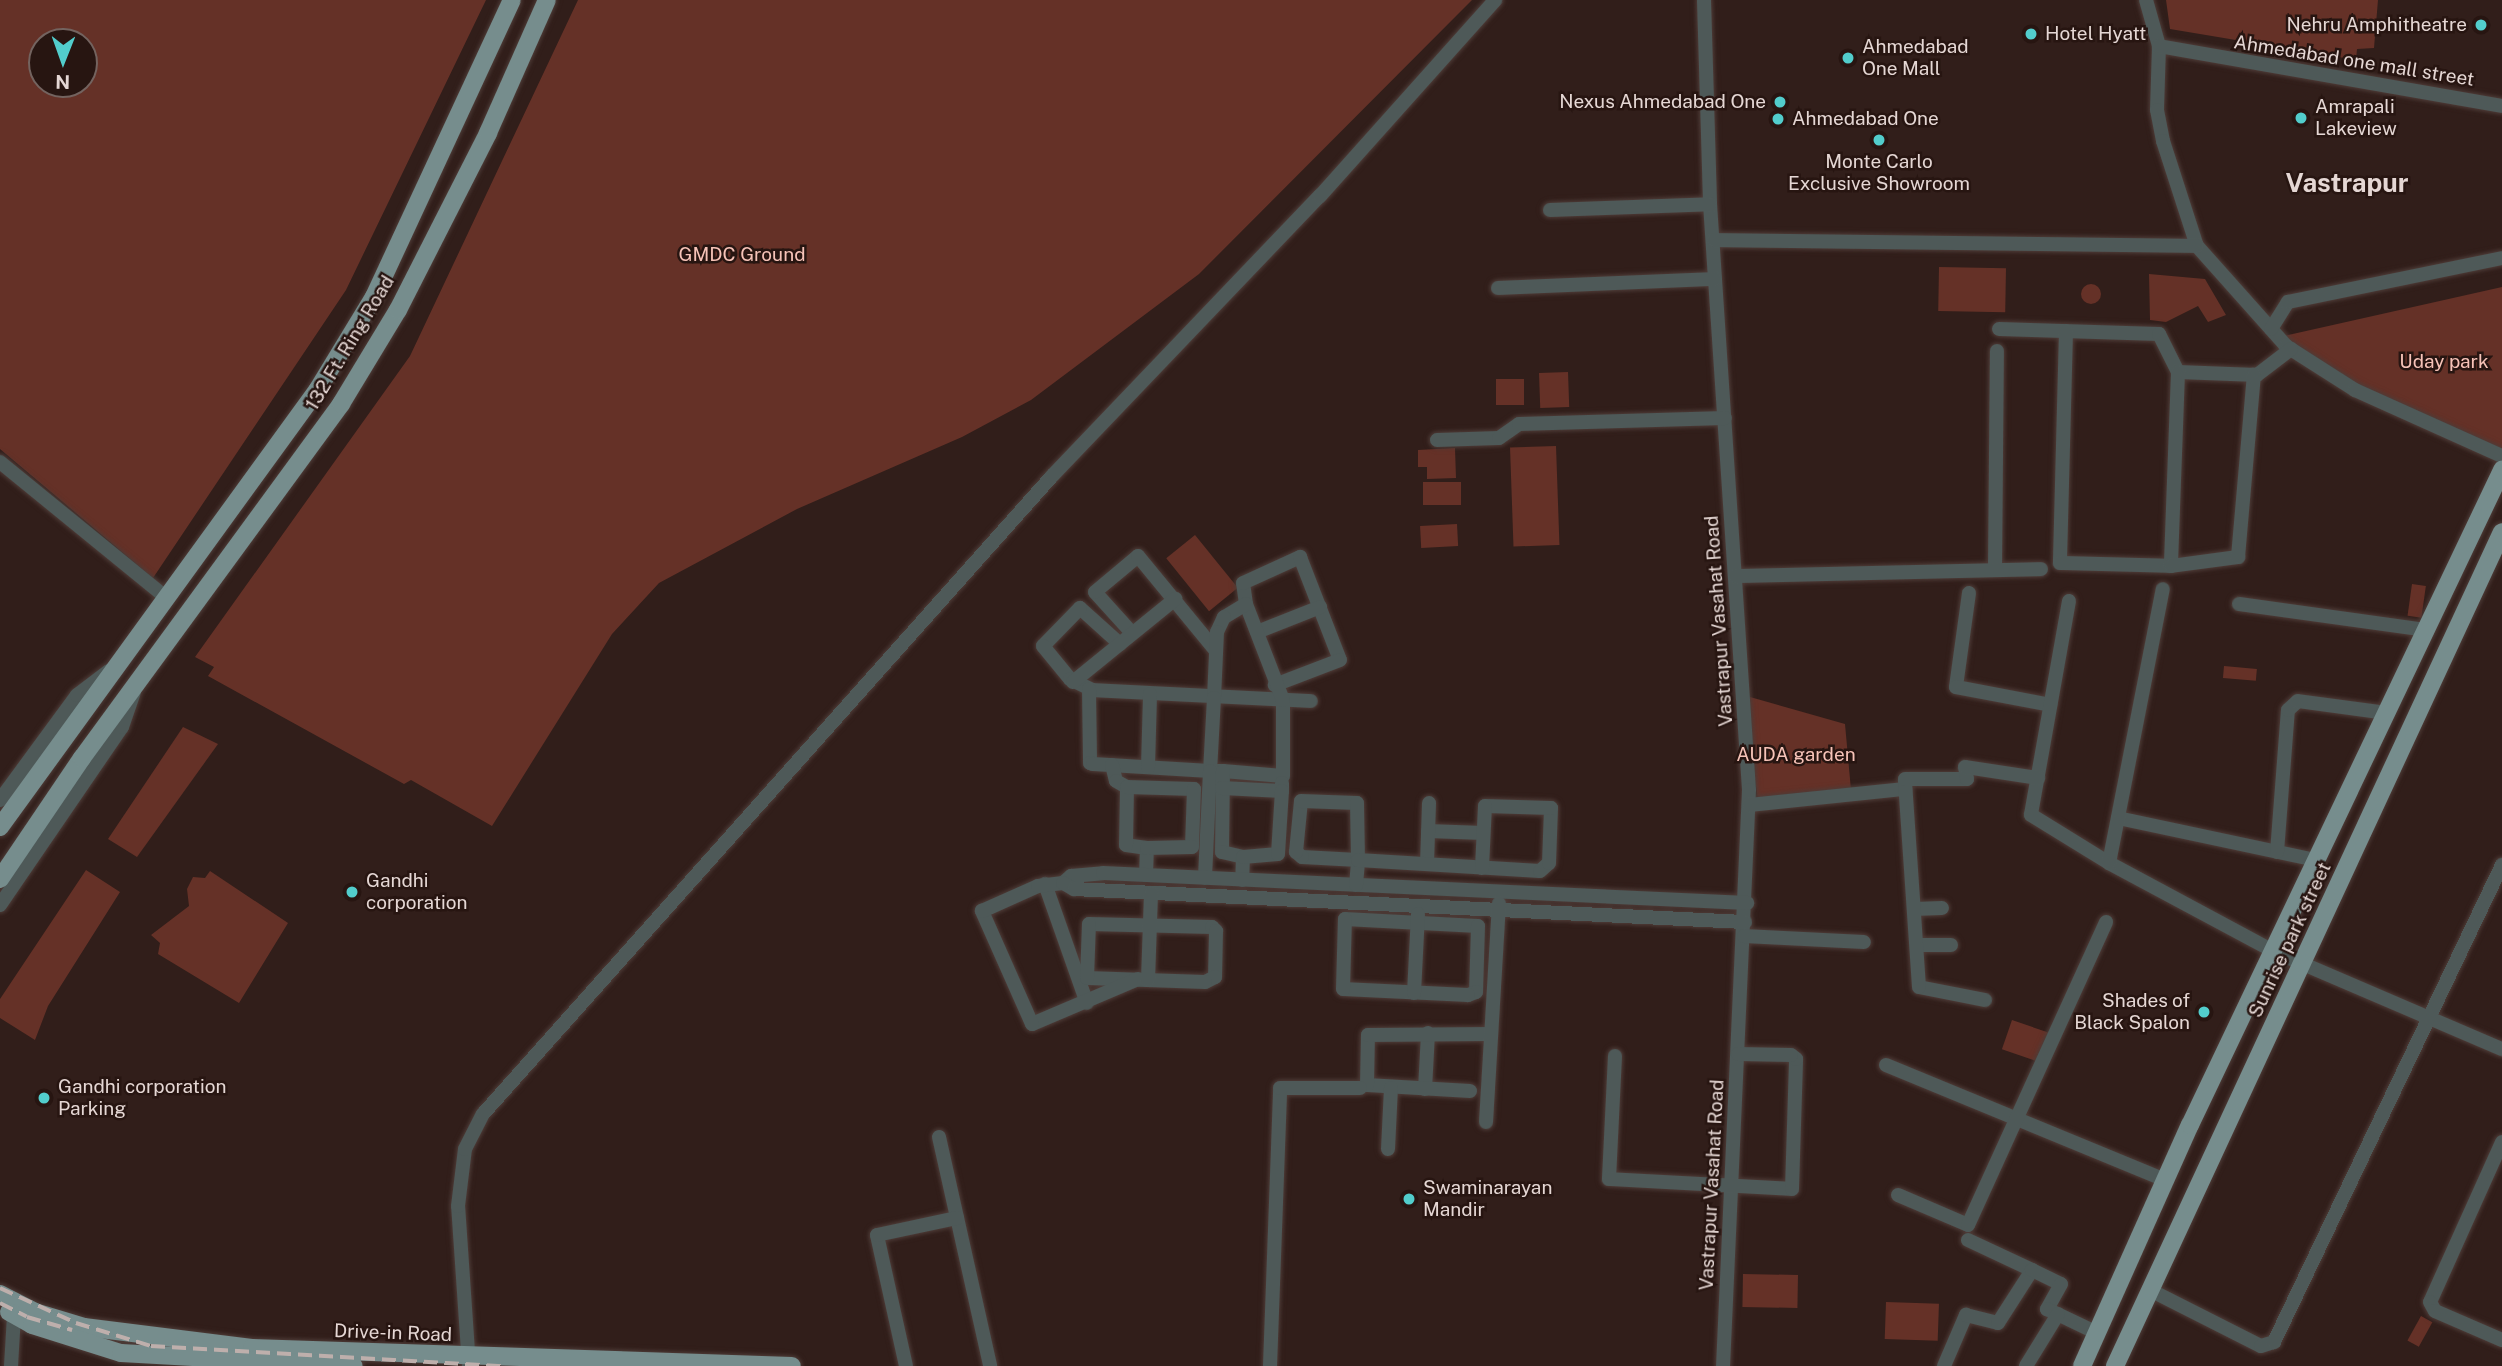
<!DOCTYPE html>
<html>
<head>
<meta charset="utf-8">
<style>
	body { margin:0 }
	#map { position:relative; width:2502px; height:1366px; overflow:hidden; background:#311e1a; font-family:"Public Sans",sans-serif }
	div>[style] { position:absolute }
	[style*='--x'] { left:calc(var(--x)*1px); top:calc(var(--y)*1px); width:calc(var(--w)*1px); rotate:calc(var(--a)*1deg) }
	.green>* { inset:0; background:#653127; transform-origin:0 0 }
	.round { border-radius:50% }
	.roads { filter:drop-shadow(0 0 2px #4e3c38) drop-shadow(0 0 2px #4e3c38) }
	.minor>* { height:14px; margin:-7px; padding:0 7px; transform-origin:7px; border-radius:7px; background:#4e5958 }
	.major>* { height:18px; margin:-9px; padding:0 9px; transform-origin:9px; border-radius:9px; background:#768d8d }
	.rail>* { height:3.5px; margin-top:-1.75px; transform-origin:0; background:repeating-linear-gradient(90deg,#beafac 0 14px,transparent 0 21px) }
	.dots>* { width:19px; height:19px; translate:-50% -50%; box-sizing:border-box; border:4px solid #271511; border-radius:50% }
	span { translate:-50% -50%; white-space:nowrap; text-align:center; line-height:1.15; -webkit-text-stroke:5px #271511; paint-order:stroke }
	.poi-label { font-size:19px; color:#e5d7d4 }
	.right { translate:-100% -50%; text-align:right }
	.left { translate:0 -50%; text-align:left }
	.street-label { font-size:19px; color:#e5d7d4 }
	.park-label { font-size:19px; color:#f7c3b8 }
	.district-label { font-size:26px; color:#e5d7d4; font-weight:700 }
	.north { position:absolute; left:28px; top:28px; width:70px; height:70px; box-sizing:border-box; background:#271511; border:2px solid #73635f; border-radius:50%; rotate:181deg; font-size:19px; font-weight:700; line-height:28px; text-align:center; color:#e5d7d4 }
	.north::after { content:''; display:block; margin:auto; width:24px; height:32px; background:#52cdcc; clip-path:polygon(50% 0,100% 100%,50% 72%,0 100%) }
</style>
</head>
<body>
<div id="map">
	<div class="green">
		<i style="clip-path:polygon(evenodd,0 0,486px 0,346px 290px,153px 578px,0 449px,0 0,42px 42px,84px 42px,84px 84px,42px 84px,42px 42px)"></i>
		<i style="clip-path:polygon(578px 0,1472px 0,1199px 274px,1031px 400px,962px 437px,797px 509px,659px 583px,612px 634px,492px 826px,411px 780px,404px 784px,208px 676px,214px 667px,195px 657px,410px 356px)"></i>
		<i style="clip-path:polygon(2166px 0,2378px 0,2374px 48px,2357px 49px,2356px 60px,2170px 29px)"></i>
		<i style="left:1939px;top:267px;width:67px;height:44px;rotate:1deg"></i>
		<i style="clip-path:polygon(2149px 274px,2205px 279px,2226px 315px,2208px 322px,2198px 306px,2166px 322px,2150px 320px)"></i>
		<i class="round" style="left:2081px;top:284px;width:20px;height:20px"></i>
		<i style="clip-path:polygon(2502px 287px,2502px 453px,2358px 387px,2279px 337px)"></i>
		<i style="left:1568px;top:372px;width:35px;height:29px;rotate:88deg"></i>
		<i style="left:1496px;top:379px;width:28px;height:26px"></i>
		<i style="left:1556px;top:446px;width:99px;height:46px;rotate:88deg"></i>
		<i style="clip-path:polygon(1455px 448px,1456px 478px,1427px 479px,1427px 467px,1418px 467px,1418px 450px)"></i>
		<i style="left:1423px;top:482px;width:38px;height:23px"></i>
		<i style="left:1457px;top:524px;width:22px;height:37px;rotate:87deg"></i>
		<i style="left:1195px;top:535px;width:68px;height:37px;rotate:51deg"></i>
		<i style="left:2412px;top:584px;width:14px;height:32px;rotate:8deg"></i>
		<i style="left:2224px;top:666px;width:33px;height:12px;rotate:5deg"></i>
		<i style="clip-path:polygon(1743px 695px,1845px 724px,1851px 790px,1759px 807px)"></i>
		<i style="clip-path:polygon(183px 727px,218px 744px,137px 857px,108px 839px)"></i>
		<i style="clip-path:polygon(86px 870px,120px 892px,48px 1006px,35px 1040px,0 1018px,0 999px)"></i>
		<i style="clip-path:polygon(210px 871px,288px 923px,239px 1003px,158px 954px,160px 943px,151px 935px,189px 906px,187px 889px,193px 877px,205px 878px)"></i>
		<i style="left:2012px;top:1020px;width:40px;height:31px;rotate:19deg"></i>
		<i style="left:1743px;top:1274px;width:55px;height:33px;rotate:1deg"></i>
		<i style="left:1886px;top:1302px;width:53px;height:37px;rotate:2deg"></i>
		<i style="left:2421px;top:1316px;width:13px;height:28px;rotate:29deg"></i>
	</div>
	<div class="roads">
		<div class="minor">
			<i style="--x:1704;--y:0;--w:204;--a:88.3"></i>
			<i style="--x:1710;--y:204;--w:587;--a:86.19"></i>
			<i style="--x:1749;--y:790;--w:577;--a:92.58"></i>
			<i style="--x:2146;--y:0;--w:48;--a:74.2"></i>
			<i style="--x:2159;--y:46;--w:64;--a:91.8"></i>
			<i style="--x:2157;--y:110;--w:32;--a:79"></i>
			<i style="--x:2163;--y:141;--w:110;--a:72.1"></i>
			<i style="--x:2197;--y:246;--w:134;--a:48.3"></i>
			<i style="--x:2286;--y:346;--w:82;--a:32.5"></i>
			<i style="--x:2355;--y:390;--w:161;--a:24.2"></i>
			<i style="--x:2159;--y:46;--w:348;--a:9.9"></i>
			<i style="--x:1550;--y:210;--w:160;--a:-2.1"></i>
			<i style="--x:1714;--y:240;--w:483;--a:0.7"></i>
			<i style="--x:1498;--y:288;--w:217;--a:-2.4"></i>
			<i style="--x:1999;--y:329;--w:160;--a:1.8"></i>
			<i style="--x:2159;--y:334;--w:42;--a:63.4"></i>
			<i style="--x:2178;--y:372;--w:79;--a:2.2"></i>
			<i style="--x:2257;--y:375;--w:43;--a:-37.4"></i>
			<i style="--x:2271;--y:329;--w:32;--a:-58"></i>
			<i style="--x:2288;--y:302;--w:218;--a:-11.6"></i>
			<i style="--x:2066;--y:331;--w:232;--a:91.5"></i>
			<i style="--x:2060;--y:563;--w:111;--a:1.5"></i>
			<i style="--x:2178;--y:372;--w:194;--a:92.1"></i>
			<i style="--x:2171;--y:566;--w:68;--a:-7.7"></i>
			<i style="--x:2238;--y:557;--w:183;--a:-85"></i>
			<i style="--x:1437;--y:440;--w:62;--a:-1.8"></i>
			<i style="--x:1499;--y:438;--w:24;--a:-35"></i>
			<i style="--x:1519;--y:424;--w:206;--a:-1.7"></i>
			<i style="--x:0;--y:462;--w:215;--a:39.2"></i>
			<i style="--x:1995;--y:570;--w:219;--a:-89.5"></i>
			<i style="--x:1735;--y:576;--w:306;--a:-1.3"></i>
			<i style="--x:1969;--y:593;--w:95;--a:97.9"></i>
			<i style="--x:1956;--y:687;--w:96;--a:10.8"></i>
			<i style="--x:2069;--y:601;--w:217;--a:100.1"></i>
			<i style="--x:2031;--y:815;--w:92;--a:31.6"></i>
			<i style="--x:2109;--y:863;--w:186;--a:28.2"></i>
			<i style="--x:2273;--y:951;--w:249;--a:23.2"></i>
			<i style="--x:1246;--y:604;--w:21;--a:-98"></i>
			<i style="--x:1243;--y:583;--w:63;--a:-24.5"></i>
			<i style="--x:1300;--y:557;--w:110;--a:68.8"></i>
			<i style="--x:1340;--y:660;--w:70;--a:159"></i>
			<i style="--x:2239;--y:604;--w:190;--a:7.9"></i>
			<i style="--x:1257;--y:632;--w:68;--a:-21.6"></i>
			<i style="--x:1132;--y:633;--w:55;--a:-132.1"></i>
			<i style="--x:1095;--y:592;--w:56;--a:-39.9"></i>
			<i style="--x:1138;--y:556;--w:123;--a:50.6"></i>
			<i style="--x:1120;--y:644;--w:54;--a:-138"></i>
			<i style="--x:1080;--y:608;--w:53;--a:134.2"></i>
			<i style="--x:1043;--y:646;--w:43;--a:50.7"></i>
			<i style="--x:1070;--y:679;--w:25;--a:26"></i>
			<i style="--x:1093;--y:690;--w:218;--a:2.9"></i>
			<i style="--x:1073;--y:682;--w:132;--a:-39.1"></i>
			<i style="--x:1089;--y:689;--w:74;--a:89.2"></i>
			<i style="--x:1090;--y:763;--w:3;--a:18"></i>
			<i style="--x:1093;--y:764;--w:117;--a:3.4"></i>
			<i style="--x:1210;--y:771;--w:13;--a:0"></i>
			<i style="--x:1223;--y:771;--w:60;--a:4.8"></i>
			<i style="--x:1283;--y:776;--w:76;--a:-90"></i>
			<i style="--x:1283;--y:700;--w:103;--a:-111.1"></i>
			<i style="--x:1246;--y:604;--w:26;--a:149"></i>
			<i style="--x:1224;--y:617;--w:17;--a:115"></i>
			<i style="--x:1217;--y:632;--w:66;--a:92.6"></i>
			<i style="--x:1214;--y:698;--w:73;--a:93.1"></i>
			<i style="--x:1210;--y:771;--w:107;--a:92.7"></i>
			<i style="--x:1112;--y:765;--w:16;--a:76"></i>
			<i style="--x:1116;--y:781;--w:13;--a:29"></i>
			<i style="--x:1148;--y:767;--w:73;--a:-88.4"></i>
			<i style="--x:1223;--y:771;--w:81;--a:90.7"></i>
			<i style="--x:1222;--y:852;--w:22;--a:13"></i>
			<i style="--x:1243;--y:857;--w:23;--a:92"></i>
			<i style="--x:1222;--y:788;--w:60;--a:2.9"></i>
			<i style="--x:1282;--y:791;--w:8;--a:-90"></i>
			<i style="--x:0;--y:800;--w:130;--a:-53.7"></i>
			<i style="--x:77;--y:695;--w:40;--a:-37"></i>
			<i style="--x:1749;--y:805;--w:157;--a:-5.9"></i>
			<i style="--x:2118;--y:818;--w:202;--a:12"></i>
			<i style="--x:1428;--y:831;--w:55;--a:2.1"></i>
			<i style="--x:2277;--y:852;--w:142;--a:-85.6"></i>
			<i style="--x:2288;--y:710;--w:13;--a:-42"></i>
			<i style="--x:2298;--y:701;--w:90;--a:7.7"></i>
			<i style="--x:1243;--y:857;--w:35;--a:-5"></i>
			<i style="--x:1278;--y:854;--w:63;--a:-86.4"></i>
			<i style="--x:2109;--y:863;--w:279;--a:-78.9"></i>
			<i style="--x:1427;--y:864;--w:61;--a:-88.1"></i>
			<i style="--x:1146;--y:875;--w:27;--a:-88"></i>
			<i style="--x:1147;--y:848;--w:21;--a:-172"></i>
			<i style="--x:1126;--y:845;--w:58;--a:-89"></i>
			<i style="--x:1127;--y:787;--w:67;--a:1.7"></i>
			<i style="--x:1194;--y:789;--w:58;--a:92"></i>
			<i style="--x:1192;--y:847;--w:45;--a:178.7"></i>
			<i style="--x:1063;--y:883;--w:11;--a:-41"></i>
			<i style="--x:1071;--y:876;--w:32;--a:-5"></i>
			<i style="--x:1103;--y:873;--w:645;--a:2.67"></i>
			<i style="--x:1045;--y:884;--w:126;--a:70.6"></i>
			<i style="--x:1356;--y:885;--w:25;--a:-85"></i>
			<i style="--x:1358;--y:860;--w:56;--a:-176.9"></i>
			<i style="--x:1302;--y:857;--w:8;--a:-140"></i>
			<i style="--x:1296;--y:852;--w:51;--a:-84.4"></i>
			<i style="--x:1301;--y:801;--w:56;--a:2"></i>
			<i style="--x:1357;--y:803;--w:57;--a:89"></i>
			<i style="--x:1358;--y:860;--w:182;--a:3.5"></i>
			<i style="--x:1540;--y:871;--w:12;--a:-42"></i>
			<i style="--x:1549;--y:863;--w:55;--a:-87.9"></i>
			<i style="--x:1551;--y:808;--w:66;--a:-178.3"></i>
			<i style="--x:1485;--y:806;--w:62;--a:92.8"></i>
			<i style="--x:0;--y:905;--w:216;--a:-55.6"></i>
			<i style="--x:122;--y:727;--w:36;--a:-71"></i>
			<i style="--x:1914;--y:909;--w:28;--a:-2"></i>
			<i style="--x:1345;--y:919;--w:133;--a:3"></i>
			<i style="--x:1478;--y:926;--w:66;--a:91.7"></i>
			<i style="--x:1476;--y:992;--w:9;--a:159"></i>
			<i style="--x:1468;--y:995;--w:125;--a:-177.3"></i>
			<i style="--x:1343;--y:989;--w:70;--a:-88.4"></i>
			<i style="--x:1089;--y:924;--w:123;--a:1.4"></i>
			<i style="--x:1212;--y:927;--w:6;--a:45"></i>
			<i style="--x:1216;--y:931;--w:46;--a:91.2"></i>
			<i style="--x:1215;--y:977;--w:11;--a:153"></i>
			<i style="--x:1205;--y:982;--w:118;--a:-178.1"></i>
			<i style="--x:1087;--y:978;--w:54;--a:-87.9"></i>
			<i style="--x:1744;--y:936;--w:120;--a:2.9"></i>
			<i style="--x:1917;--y:945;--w:34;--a:0"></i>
			<i style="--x:1138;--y:979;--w:115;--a:157"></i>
			<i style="--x:1032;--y:1024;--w:124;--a:-113.9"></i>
			<i style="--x:982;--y:911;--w:61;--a:-24.1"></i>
			<i style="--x:1038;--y:886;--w:25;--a:-7"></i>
			<i style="--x:1063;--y:883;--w:13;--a:29"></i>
			<i style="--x:1074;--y:889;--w:672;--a:2.82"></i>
			<i style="--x:1148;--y:980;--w:87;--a:-88"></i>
			<i style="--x:1414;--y:993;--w:79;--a:-87.1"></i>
			<i style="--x:1985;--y:1000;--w:67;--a:-168.9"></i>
			<i style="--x:1919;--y:987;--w:208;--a:-93.9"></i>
			<i style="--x:1905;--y:779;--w:62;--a:0"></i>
			<i style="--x:1967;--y:779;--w:12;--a:-99"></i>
			<i style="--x:1965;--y:767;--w:74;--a:8.6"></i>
			<i style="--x:1615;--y:1056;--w:123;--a:92.8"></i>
			<i style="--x:1609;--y:1179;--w:183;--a:3.1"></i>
			<i style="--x:1792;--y:1189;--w:130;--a:-88.2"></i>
			<i style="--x:1796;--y:1059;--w:6;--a:-141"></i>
			<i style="--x:1791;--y:1055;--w:53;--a:-178.9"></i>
			<i style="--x:1886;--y:1065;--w:302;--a:22.4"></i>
			<i style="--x:1425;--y:1089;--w:56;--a:-86.9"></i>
			<i style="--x:1470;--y:1091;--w:103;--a:-176.7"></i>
			<i style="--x:1367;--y:1085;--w:50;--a:-88.9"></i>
			<i style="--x:1368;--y:1035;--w:123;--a:-0.5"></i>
			<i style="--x:1486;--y:1122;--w:219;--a:-86.6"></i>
			<i style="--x:939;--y:1137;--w:235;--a:77.4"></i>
			<i style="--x:2502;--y:1142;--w:175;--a:114.2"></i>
			<i style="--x:2430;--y:1302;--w:10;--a:61"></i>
			<i style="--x:2435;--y:1311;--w:73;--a:23.4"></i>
			<i style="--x:1388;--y:1149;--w:61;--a:-87.2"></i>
			<i style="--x:1898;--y:1195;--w:76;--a:23.2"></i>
			<i style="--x:1968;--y:1225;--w:333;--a:-65.5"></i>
			<i style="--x:1968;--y:1240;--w:71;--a:25.1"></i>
			<i style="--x:2150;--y:1290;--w:124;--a:26.8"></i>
			<i style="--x:2261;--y:1346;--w:14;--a:-17"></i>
			<i style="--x:2274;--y:1342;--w:529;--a:-64.45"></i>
			<i style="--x:11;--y:1366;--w:51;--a:-86.6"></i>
			<i style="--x:469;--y:1366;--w:160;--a:-93.9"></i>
			<i style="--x:458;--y:1206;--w:57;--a:-83"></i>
			<i style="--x:465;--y:1149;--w:39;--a:-63"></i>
			<i style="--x:483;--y:1114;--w:855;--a:-48.27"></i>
			<i style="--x:1052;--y:476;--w:388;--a:-46.3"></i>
			<i style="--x:1320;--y:196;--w:263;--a:-48.2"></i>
			<i style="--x:906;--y:1366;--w:134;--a:-102.5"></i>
			<i style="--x:877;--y:1235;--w:82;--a:-12"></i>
			<i style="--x:1270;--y:1366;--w:278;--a:-87.9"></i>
			<i style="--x:1280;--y:1088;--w:80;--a:0"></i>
			<i style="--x:1944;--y:1366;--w:56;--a:-66.7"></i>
			<i style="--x:1966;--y:1315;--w:33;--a:14"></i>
			<i style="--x:1998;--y:1323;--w:63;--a:-57.3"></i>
			<i style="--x:2032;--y:1270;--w:32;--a:26"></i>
			<i style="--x:2061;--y:1284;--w:29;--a:119"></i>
			<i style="--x:2047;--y:1309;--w:53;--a:25.6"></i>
			<i style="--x:2026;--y:1366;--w:61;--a:-58.4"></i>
		</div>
		<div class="major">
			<i style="--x:0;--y:827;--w:541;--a:-54.02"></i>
			<i style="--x:318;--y:389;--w:108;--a:-58.7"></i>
			<i style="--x:374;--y:297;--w:327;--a:-65.1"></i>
			<i style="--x:0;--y:879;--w:146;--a:-55.9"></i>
			<i style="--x:82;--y:758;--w:439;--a:-53.8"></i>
			<i style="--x:341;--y:404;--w:110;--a:-58.8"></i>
			<i style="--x:398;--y:310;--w:199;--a:-63"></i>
			<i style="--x:488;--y:133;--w:145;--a:-66.1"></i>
			<i style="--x:0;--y:1294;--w:39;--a:27"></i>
			<i style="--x:35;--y:1312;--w:51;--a:17"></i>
			<i style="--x:84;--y:1327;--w:169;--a:7.1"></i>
			<i style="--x:252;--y:1348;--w:540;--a:1.91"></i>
			<i style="--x:9;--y:1312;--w:26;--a:29"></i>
			<i style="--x:32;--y:1325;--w:93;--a:17.5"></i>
			<i style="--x:121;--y:1353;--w:233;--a:3.2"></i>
			<i style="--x:2082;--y:1366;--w:264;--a:-65.9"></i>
			<i style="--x:2190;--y:1125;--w:726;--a:-64.53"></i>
			<i style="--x:2115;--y:1366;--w:919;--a:-65.11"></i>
		</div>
	</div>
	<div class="rail">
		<i style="--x:0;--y:1288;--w:84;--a:24.7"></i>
		<i style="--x:76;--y:1323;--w:78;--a:17"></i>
		<i style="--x:151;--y:1346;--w:352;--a:3.3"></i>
		<i style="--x:0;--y:1303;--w:30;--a:27"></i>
		<i style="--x:27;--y:1317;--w:47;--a:16.1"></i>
	</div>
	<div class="dots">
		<i style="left:2481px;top:25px;background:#52cdcc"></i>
		<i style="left:2031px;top:34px;background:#52cdcc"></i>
		<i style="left:1848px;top:58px;background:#52cdcc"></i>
		<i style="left:1780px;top:102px;background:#52cdcc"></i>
		<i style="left:2301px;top:118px;background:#52cdcc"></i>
		<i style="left:1778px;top:119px;background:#52cdcc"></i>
		<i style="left:1879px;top:140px;background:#52cdcc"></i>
		<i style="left:352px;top:892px;background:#52cdcc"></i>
		<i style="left:2204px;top:1012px;background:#52cdcc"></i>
		<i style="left:44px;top:1098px;background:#52cdcc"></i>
		<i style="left:1409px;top:1199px;background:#52cdcc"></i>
	</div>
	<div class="poi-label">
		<span class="right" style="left:2467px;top:25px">Nehru Amphitheatre</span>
		<span class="left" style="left:2045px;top:34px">Hotel Hyatt</span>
		<span class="left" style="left:1862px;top:58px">Ahmedabad<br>One Mall</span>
		<span class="right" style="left:1766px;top:102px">Nexus Ahmedabad One</span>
		<span class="left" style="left:2315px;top:118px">Amrapali<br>Lakeview</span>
		<span class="left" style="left:1792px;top:119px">Ahmedabad One</span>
		<span style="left:1879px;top:173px">Monte Carlo<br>Exclusive Showroom</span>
		<span class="left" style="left:366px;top:892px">Gandhi<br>corporation</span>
		<span class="right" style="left:2190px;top:1012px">Shades of<br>Black Spalon</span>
		<span class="left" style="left:58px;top:1098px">Gandhi corporation<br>Parking</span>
		<span class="left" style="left:1423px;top:1199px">Swaminarayan<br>Mandir</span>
	</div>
	<div class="street-label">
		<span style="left:2354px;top:61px;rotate:9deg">Ahmedabad one mall street</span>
		<span style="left:350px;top:343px;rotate:-59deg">132 Ft. Ring Road</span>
		<span style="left:1719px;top:621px;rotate:-94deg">Vastrapur Vasahat Road</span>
		<span style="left:2290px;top:940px;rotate:-65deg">Sunrise park street</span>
		<span style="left:1712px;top:1185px;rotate:-87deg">Vastrapur Vasahat Road</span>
		<span style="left:393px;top:1333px;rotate:2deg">Drive-in Road</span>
	</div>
	<div class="park-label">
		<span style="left:742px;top:255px">GMDC Ground</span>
		<span style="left:2444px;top:362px">Uday park</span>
		<span style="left:1796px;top:755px">AUDA garden</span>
	</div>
	<div class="district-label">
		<span style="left:2347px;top:183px">Vastrapur</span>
	</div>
	<div class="north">N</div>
</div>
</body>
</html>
